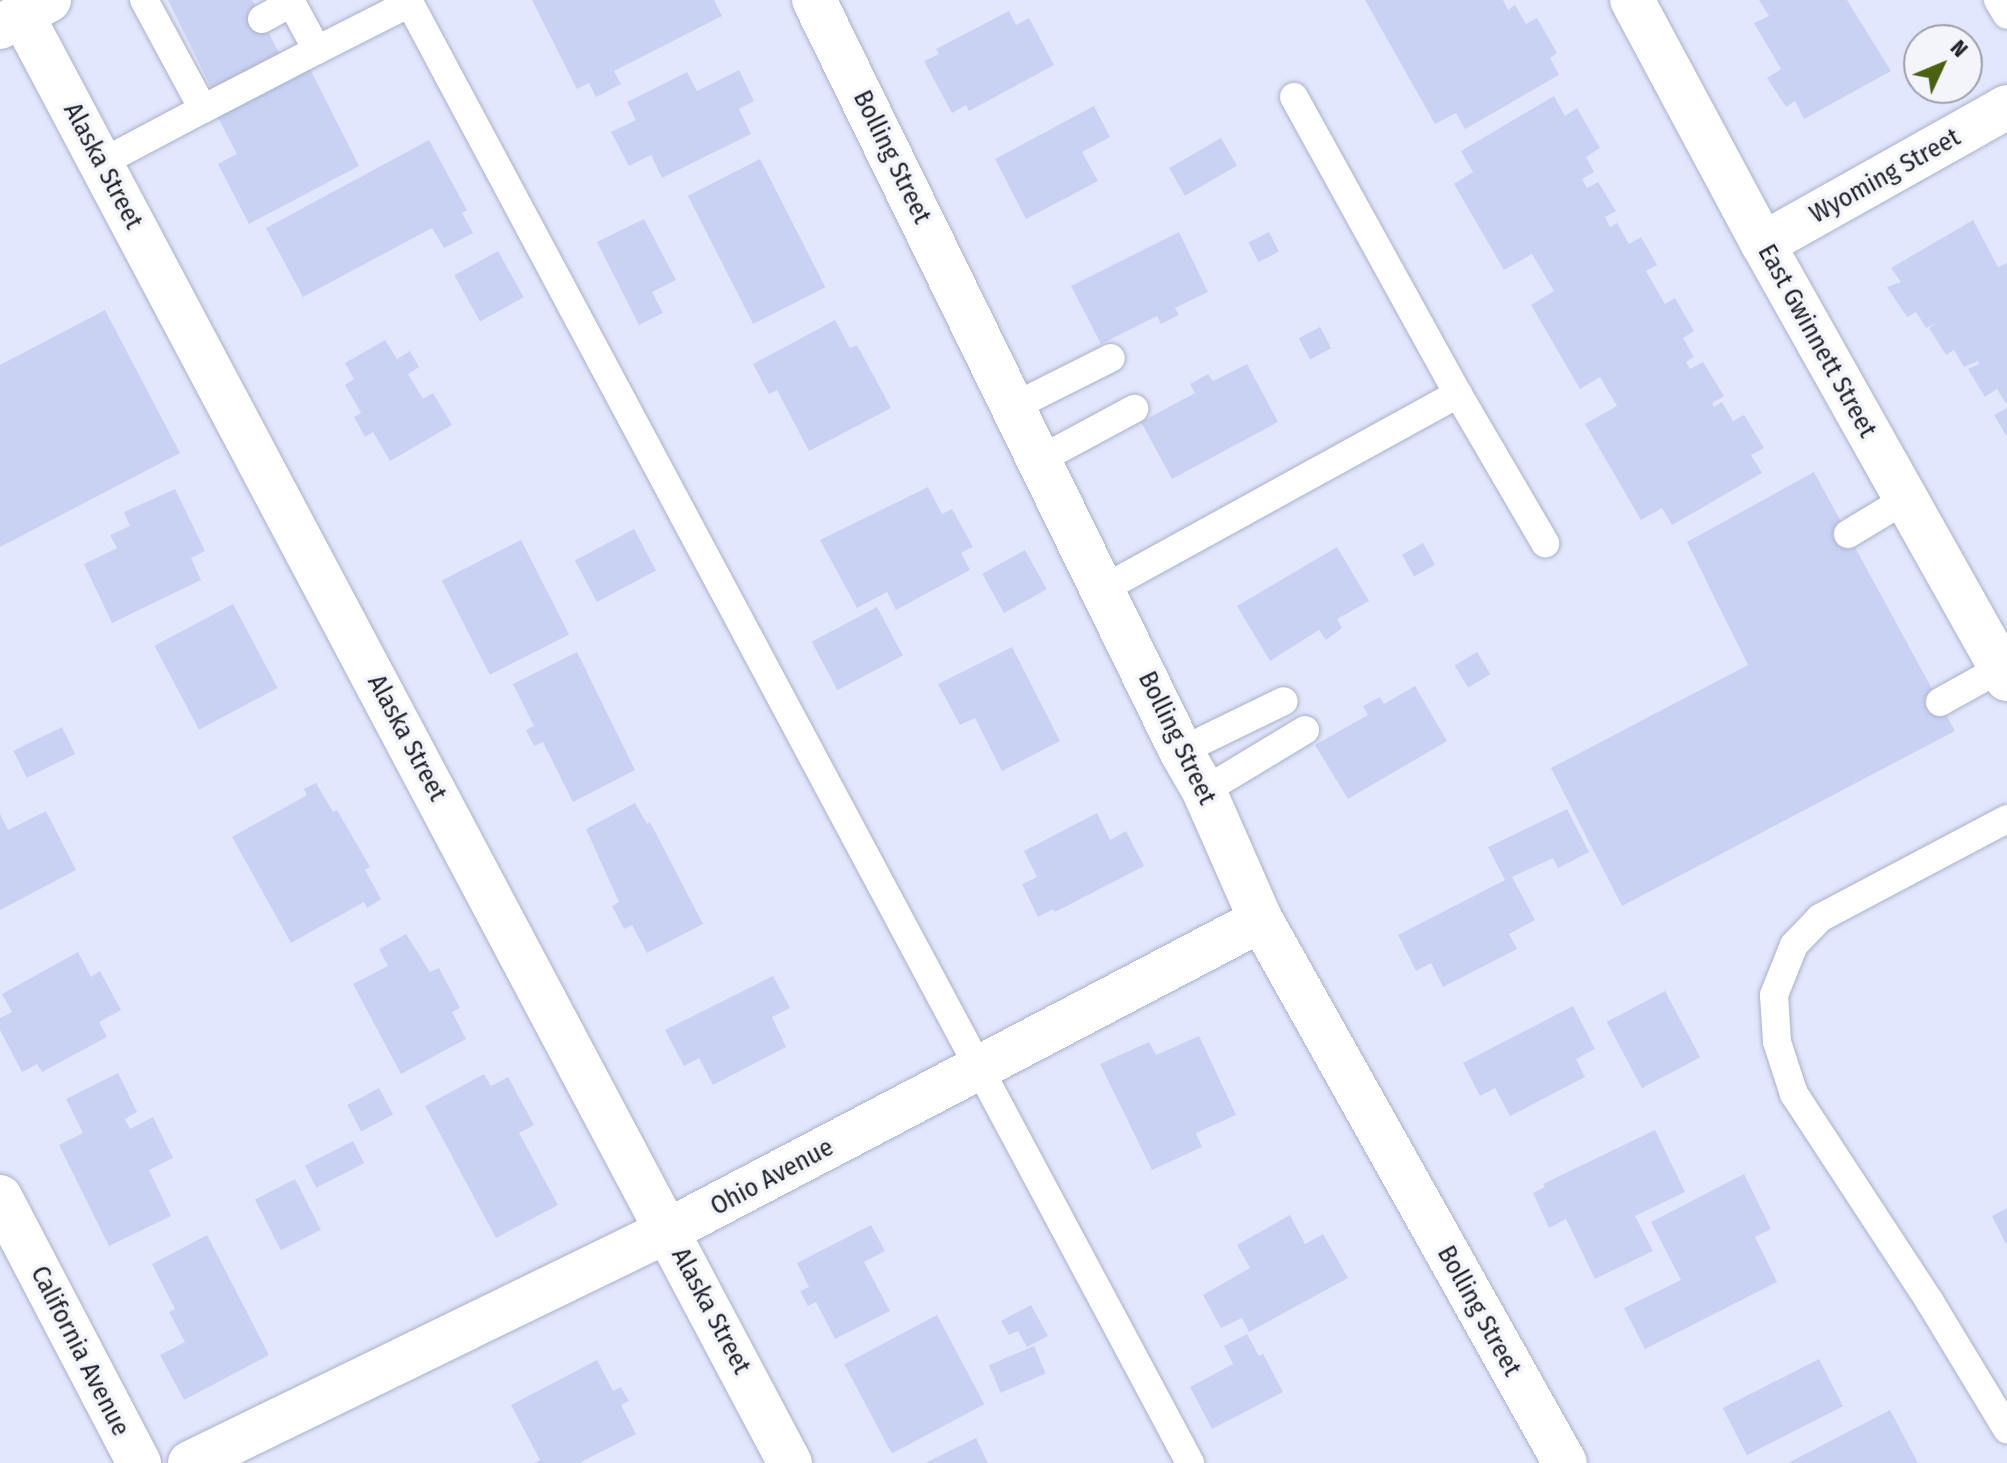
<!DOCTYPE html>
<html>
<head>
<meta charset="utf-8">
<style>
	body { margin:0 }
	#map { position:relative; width:2007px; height:1463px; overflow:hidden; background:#e2e7fd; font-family:"Fira Sans Condensed",sans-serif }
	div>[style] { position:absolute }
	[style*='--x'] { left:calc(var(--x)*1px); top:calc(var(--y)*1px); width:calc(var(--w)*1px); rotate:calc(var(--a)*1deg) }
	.building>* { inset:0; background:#cad2f4; transform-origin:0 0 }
	.roads { filter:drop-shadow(0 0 2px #aab1cb) drop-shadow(0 0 2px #aab1cb) }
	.lane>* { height:28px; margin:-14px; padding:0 14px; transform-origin:14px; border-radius:14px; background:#fff }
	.street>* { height:44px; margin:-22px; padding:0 22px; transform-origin:22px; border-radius:22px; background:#fff }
	.secondary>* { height:44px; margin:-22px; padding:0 22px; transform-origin:22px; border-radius:22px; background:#fff }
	span { translate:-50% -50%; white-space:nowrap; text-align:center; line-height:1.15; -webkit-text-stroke:7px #f4f5fb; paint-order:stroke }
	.street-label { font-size:26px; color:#1f212b }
	.north { position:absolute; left:1903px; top:24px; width:80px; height:80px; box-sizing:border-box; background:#f4f5fb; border:2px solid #9fa0a8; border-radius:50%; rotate:46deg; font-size:22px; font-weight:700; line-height:32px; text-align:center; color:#1f212b }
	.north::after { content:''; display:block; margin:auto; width:28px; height:36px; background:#4a620f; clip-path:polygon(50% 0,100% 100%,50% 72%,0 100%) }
</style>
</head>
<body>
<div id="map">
	<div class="building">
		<i style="clip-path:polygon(168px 0,252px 0,281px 57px,213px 91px)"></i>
		<i style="clip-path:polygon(532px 0,714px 0,722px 16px,614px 71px,621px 84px,596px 97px,589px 83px,577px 89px)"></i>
		<i style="clip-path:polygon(1365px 0,1503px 0,1508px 10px,1515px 5px,1526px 24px,1537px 18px,1557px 53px,1550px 58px,1559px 75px,1465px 129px,1456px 113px,1435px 124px)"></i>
		<i style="clip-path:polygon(1759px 0,1847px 0,1891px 71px,1804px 119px,1795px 101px,1786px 107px,1767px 78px,1781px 69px,1754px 23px,1769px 16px)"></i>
		<i style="clip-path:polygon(1009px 11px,1016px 25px,1029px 18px,1054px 65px,969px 111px,966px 105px,952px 113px,924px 61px,939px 54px,936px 49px)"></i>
		<i style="clip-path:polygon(309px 67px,359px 166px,249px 224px,218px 164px,237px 154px,216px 114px)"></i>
		<i style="clip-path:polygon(739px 70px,754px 101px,739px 109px,751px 134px,662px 178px,651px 155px,629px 166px,611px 132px,636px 120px,627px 102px,687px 72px,697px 91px)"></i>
		<i style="clip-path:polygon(1554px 96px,1565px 116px,1577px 108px,1600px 148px,1586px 157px,1594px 172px,1582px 179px,1587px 188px,1598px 182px,1616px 211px,1605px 217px,1610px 227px,1617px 223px,1629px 244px,1641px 237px,1657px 265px,1646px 271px,1665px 304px,1675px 298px,1694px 331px,1683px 338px,1694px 357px,1686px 362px,1690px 369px,1703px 362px,1724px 396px,1712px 403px,1714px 407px,1722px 402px,1733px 421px,1744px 415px,1764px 448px,1751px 455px,1762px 473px,1672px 525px,1662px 508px,1641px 520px,1585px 424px,1617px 406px,1600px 377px,1580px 389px,1531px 305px,1554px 291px,1532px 254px,1504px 270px,1454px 184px,1473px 172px,1461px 151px)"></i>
		<i style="clip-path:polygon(1094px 106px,1110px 137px,1082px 152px,1098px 181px,1026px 219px,995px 159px)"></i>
		<i style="left:1221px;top:138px;width:32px;height:60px;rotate:60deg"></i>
		<i style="clip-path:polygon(429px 140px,467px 210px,462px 213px,473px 233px,444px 248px,432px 228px,303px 297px,266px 228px)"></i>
		<i style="left:760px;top:159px;width:144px;height:81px;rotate:63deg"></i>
		<i style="clip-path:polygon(644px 219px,676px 280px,652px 292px,663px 313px,639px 325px,597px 242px)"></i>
		<i style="clip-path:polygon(1973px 220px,1998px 267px,2007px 263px,2007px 405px,1997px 389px,1985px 397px,1968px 369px,1979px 364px,1978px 361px,1964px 367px,1954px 350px,1946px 355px,1929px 328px,1938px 322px,1926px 328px,1916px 312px,1907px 317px,1887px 287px,1901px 282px,1891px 268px)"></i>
		<i style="clip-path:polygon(1179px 232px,1208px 292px,1175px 308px,1179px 315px,1161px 324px,1157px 316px,1101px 344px,1071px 286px)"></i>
		<i style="left:1269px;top:232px;width:22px;height:23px;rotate:63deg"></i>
		<i style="left:498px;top:251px;width:53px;height:50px;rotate:61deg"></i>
		<i style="clip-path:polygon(105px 310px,180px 453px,0 547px,0 365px)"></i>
		<i style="clip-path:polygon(835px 320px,850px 348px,857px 345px,891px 408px,809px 451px,777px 390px,769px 394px,753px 364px)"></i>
		<i style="left:1320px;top:327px;width:24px;height:24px;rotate:62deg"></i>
		<i style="clip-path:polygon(385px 340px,397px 359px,410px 351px,419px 367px,408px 374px,423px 399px,433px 393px,452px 425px,390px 461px,373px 432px,365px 437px,354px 417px,361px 413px,345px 385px,354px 379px,345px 363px)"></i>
		<i style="clip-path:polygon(1247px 364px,1278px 422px,1172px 479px,1141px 422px,1195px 393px,1190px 384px,1208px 374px,1213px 381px)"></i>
		<i style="clip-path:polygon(2007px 408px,2007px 437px,1994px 415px)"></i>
		<i style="clip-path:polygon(1814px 472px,1955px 731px,1622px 906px,1551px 768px,1748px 665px,1687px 542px)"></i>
		<i style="clip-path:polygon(928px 487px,942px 514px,952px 509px,973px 547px,961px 553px,970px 570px,896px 610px,887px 592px,857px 608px,820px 540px)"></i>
		<i style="clip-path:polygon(175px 489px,205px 551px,191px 558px,201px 580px,112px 623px,84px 564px,117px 548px,110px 535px,130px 526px,124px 512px)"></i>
		<i style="left:634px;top:529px;width:47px;height:67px;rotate:62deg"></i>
		<i style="left:521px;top:540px;width:106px;height:89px;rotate:63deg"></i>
		<i style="left:1423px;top:543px;width:25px;height:24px;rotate:61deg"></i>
		<i style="clip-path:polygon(1337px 547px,1369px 601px,1337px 619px,1342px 628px,1326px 640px,1319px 630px,1270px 661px,1237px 606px)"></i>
		<i style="left:1025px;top:550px;width:45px;height:49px;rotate:61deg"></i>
		<i style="left:233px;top:604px;width:95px;height:89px;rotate:62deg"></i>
		<i style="left:877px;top:607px;width:55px;height:74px;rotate:62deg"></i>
		<i style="clip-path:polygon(1012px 647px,1060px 741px,1002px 771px,975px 718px,960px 725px,938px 684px)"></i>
		<i style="clip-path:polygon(577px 652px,635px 770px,573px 802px,543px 742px,534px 746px,526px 730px,534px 726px,513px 684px)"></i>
		<i style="left:1477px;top:652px;width:26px;height:26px;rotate:59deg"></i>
		<i style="clip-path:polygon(1415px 686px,1447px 741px,1348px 799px,1315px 745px,1368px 715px,1363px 706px,1380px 697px,1384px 704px)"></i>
		<i style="left:62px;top:727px;width:30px;height:54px;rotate:64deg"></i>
		<i style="clip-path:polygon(316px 783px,333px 812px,337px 810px,370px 867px,365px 870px,381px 899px,367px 908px,364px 902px,291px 943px,232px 837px,307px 795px,304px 789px)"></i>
		<i style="clip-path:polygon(635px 803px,647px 824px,650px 822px,703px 924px,647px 953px,632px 925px,624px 929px,612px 906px,619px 902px,586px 829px)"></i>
		<i style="clip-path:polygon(1567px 809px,1589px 852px,1558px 868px,1553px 858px,1512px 877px,1535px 920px,1509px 934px,1517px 949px,1443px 987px,1431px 963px,1416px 971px,1398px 935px,1505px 880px,1488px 847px)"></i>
		<i style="clip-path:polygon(46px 811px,76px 870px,0 910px,0 814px,8px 830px)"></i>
		<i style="clip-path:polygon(1097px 813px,1110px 840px,1126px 831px,1144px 866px,1055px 912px,1053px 909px,1038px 917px,1022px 884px,1037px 877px,1024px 851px)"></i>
		<i style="clip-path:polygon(406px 934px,430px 972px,439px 968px,460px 1008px,452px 1012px,466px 1039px,401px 1074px,353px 984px,388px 966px,379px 949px)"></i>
		<i style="clip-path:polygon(78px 952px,91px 977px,100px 971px,121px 1010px,99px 1022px,107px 1037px,42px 1072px,37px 1064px,22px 1072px,0 1030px,0 1018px,12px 1012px,2px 994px)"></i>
		<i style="clip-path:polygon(773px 976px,790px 1008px,772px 1017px,786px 1047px,713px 1085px,699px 1058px,684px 1066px,665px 1030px)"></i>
		<i style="left:1665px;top:991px;width:75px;height:66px;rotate:62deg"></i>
		<i style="clip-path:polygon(1573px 1006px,1595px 1049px,1576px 1059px,1585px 1077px,1510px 1116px,1495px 1088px,1480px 1096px,1463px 1063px)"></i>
		<i style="clip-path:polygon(1199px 1036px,1236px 1115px,1196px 1133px,1202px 1147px,1152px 1170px,1100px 1064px,1149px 1042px,1156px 1055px)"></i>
		<i style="clip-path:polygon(118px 1073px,137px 1112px,125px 1119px,130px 1129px,153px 1117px,173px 1158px,149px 1170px,171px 1216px,109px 1246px,59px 1145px,83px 1133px,66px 1099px)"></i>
		<i style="clip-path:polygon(484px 1074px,491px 1086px,508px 1077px,534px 1125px,519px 1133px,558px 1205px,496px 1238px,425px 1106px)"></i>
		<i style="left:379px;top:1088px;width:30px;height:36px;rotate:62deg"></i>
		<i style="clip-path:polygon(1655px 1130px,1685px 1192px,1635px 1216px,1653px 1251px,1595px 1279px,1566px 1219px,1549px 1228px,1533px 1193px,1545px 1187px,1543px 1184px)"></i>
		<i style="left:353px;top:1141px;width:25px;height:54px;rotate:63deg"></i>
		<i style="clip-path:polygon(1744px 1174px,1771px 1229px,1755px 1237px,1777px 1282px,1645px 1349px,1624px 1308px,1681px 1280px,1651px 1222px)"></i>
		<i style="left:295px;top:1179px;width:57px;height:45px;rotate:63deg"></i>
		<i style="clip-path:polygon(2007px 1208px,2007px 1246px,1992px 1216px)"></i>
		<i style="clip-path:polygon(1290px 1215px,1305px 1244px,1323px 1234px,1348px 1278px,1249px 1332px,1242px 1318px,1221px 1328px,1203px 1295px,1250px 1268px,1237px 1245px)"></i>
		<i style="clip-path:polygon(871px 1225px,885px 1251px,864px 1262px,890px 1311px,835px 1339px,816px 1302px,808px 1306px,800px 1291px,809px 1287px,797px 1263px)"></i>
		<i style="clip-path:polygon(207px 1235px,269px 1355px,184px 1400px,160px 1355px,185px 1342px,169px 1312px,175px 1309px,152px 1264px)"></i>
		<i style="clip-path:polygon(1031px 1305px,1048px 1336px,1027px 1347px,1018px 1331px,1009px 1335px,1001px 1321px)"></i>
		<i style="left:937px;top:1315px;width:101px;height:105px;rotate:62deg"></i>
		<i style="clip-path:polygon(1247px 1334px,1259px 1356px,1263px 1354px,1283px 1392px,1212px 1429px,1190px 1387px,1233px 1364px,1224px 1346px)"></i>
		<i style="left:1034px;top:1346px;width:30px;height:49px;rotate:67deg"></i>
		<i style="left:1819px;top:1359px;width:53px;height:108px;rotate:63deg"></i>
		<i style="clip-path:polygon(597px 1360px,613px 1391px,621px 1387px,629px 1401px,621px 1405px,636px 1434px,579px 1463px,534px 1463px,540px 1460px,511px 1405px)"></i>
		<i style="clip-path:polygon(1890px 1410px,1918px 1463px,1788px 1463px)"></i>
		<i style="clip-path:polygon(976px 1438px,988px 1463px,925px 1463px)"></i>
	</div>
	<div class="roads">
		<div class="lane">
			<i style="--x:290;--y:0;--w:57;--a:61.6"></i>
			<i style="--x:317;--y:50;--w:104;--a:-26.8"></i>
			<i style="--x:408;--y:0;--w:1659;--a:61.87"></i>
			<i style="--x:1998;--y:0;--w:17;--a:59"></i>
			<i style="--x:262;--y:19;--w:33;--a:-29"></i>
			<i style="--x:1294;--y:97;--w:339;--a:61.1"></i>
			<i style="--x:203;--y:109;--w:128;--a:-27.4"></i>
			<i style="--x:101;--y:163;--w:115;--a:-27.9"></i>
			<i style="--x:203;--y:109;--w:124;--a:-118.4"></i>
			<i style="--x:1015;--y:406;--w:107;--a:-26.6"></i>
			<i style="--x:1041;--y:459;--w:106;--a:-28.3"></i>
			<i style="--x:1848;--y:534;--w:68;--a:-31.1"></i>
			<i style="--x:1105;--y:588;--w:403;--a:-28.8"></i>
			<i style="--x:1458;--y:394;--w:173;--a:59.7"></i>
			<i style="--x:1940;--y:702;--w:70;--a:-29.1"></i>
			<i style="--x:1181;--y:751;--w:114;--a:-25.9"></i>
			<i style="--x:1204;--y:791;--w:118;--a:-31.1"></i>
			<i style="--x:2007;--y:819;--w:212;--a:152.1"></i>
			<i style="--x:1820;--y:918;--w:37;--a:134"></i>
			<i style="--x:1794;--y:945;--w:54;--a:111.8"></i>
			<i style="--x:1774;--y:995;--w:47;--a:86.3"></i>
			<i style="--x:1777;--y:1042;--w:55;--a:71.9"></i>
			<i style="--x:1794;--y:1094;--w:249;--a:56.8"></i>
			<i style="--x:1930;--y:1302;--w:149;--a:58.8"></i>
		</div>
		<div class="street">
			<i style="--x:814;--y:0;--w:836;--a:63.96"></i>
			<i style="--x:1181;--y:751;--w:46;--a:60.1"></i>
			<i style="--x:1204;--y:791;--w:141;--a:66.2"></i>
			<i style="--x:1261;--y:920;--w:622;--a:60.76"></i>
			<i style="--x:1632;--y:0;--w:277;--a:61.8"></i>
			<i style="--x:1763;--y:244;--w:499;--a:60.7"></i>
			<i style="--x:22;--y:15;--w:1639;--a:62.06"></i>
			<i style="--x:1763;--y:244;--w:280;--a:-29.3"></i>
			<i style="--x:0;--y:1197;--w:300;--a:62.4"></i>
			<i style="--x:190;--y:1463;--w:533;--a:-25.94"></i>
			<i style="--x:669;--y:1230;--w:668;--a:-27.64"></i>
		</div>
		<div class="secondary">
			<i style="--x:0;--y:27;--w:56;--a:-28.9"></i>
		</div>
	</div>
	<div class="street-label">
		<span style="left:892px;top:157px;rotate:64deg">Bolling Street</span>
		<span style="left:103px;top:166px;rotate:62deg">Alaska Street</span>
		<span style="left:1885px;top:176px;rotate:-29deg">Wyoming Street</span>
		<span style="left:1817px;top:341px;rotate:61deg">East Gwinnett Street</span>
		<span style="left:407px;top:738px;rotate:62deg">Alaska Street</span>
		<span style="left:1177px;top:738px;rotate:64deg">Bolling Street</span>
		<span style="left:772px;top:1177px;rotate:-28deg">Ohio Avenue</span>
		<span style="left:711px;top:1311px;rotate:62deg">Alaska Street</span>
		<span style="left:1479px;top:1311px;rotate:61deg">Bolling Street</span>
		<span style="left:80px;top:1351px;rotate:63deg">California Avenue</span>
	</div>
	<div class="north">N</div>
</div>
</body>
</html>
